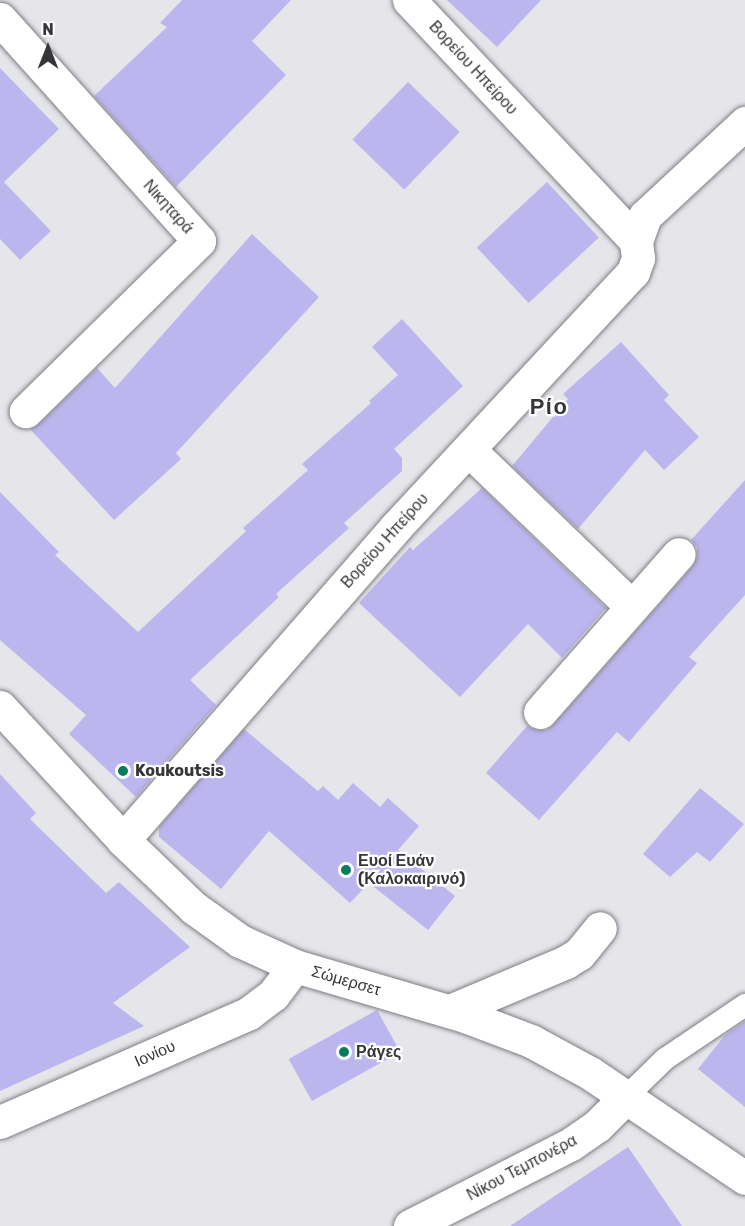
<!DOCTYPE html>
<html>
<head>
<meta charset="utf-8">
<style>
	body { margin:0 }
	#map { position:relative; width:745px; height:1226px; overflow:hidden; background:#e6e5ea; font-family:Rubik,sans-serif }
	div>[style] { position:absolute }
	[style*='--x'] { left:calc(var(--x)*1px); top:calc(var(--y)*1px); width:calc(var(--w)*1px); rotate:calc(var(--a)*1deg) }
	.building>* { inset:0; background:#bcb6ee; transform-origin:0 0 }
	.roads { filter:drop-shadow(0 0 2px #7e7e83) drop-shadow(0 0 2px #7e7e83) }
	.lane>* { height:22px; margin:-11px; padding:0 11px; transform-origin:11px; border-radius:11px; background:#fff }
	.street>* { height:33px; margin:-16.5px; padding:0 16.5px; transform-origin:16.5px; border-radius:16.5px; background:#fff }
	.secondary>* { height:33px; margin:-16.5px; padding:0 16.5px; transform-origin:16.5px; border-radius:16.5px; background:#fff }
	.dots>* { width:16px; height:16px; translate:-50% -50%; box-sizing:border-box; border:3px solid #fff; border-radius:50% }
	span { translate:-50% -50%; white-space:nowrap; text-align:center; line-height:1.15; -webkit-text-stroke:4.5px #fff; paint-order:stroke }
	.street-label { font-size:16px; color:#363638 }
	.poi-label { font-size:16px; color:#363638; font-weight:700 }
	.left { translate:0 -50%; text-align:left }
	.district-label { font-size:22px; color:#363638; font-weight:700; letter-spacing:1.5px }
	.north { position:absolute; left:18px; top:18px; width:60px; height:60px; -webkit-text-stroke:4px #fff; paint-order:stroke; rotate:0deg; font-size:16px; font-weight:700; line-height:24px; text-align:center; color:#363638 }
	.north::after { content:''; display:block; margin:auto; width:21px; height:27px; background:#363638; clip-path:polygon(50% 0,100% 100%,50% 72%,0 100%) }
</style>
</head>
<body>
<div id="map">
	<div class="building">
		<i style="clip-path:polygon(182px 0,291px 0,252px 41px,286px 75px,176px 187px,94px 96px,167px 27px,160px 23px)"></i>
		<i style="clip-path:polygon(447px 0,541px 0,497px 47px)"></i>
		<i style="clip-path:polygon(0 68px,59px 129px,4px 182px,51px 231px,20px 260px,0 239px)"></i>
		<i style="left:408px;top:82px;width:72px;height:80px;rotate:44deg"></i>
		<i style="left:547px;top:182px;width:76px;height:96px;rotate:47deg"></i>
		<i style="clip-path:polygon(252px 234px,319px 297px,176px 453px,181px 459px,114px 520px,30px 429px,39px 424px,97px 368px,115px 388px)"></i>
		<i style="clip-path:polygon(402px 319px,463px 386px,394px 449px,402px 458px,402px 471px,344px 523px,349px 528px,276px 594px,279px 597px,190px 680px,216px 705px,136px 797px,69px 734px,86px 715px,0 640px,0 492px,59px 552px,55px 555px,138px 632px,246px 531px,243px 528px,308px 470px,302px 464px,371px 403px,369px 401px,398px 375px,372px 347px)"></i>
		<i style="clip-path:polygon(621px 342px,669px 395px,664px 400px,699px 437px,664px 470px,645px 450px,578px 529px,512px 466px,568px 399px,563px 394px)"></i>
		<i style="clip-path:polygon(745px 480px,745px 595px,689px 657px,697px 663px,629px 742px,617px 732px,539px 820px,486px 773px,527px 726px,537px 730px,547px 730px,554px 724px,693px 566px,697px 557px,697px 547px,691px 540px)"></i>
		<i style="clip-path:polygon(482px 488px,606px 608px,562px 658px,528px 624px,460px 697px,359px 603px,410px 547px,413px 550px)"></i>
		<i style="clip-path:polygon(244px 729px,318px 791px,323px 786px,338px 800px,353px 783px,380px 807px,388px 798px,419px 826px,398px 850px,455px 896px,428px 930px,369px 883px,350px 903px,269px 831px,221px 889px,159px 837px,159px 827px)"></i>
		<i style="clip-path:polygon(0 774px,36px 813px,30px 819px,106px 893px,119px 882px,190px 947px,113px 1003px,144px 1026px,0 1091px)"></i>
		<i style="clip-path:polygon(700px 788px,744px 824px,710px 862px,697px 852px,670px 877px,643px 854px)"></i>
		<i style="left:377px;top:1010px;width:48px;height:101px;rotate:61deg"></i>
		<i style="clip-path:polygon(745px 1021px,745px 1107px,698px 1069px,725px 1035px)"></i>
		<i style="clip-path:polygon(628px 1147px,682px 1226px,510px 1226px)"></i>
	</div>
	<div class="roads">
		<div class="lane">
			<i style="--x:625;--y:1098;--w:56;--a:-44.3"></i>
			<i style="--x:665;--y:1059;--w:97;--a:-34"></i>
		</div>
		<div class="street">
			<i style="--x:409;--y:0;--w:331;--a:46.7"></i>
			<i style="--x:0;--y:19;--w:298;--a:48.1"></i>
			<i style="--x:199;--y:241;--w:243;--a:135.5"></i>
			<i style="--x:469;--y:450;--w:226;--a:43.9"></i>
			<i style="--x:540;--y:712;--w:210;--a:-48.7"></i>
			<i style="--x:123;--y:840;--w:414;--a:-48.9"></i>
			<i style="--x:395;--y:528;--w:350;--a:-47.1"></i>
			<i style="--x:633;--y:272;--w:15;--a:-70"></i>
			<i style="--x:638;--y:258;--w:17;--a:-97"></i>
			<i style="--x:636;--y:241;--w:27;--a:-70"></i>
			<i style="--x:645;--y:216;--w:137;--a:-42.9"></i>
			<i style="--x:450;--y:1011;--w:126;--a:-22.9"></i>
			<i style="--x:566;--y:962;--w:15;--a:-32"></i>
			<i style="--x:579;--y:954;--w:33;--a:-51"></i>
			<i style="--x:0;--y:1122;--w:272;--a:-23.6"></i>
			<i style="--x:249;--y:1013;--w:30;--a:-37"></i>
			<i style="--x:273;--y:995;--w:36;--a:-53"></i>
			<i style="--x:410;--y:1226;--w:181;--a:-27"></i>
			<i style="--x:571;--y:1144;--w:32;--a:-35"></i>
			<i style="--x:597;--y:1126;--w:40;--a:-45"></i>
		</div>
		<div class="secondary">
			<i style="--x:0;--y:707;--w:181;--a:47.2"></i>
			<i style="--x:123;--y:840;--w:98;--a:43.8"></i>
			<i style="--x:194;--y:908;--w:57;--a:35.7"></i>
			<i style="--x:240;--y:941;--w:60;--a:24.4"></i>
			<i style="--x:295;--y:966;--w:177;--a:16.4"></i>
			<i style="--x:465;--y:1016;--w:71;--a:20.7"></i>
			<i style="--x:531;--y:1041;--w:67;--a:28.5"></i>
			<i style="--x:590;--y:1073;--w:187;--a:34.1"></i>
		</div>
	</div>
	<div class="dots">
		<i style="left:123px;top:771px;background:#057d5b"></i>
		<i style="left:346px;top:870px;background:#057d5b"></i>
		<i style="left:344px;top:1052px;background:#057d5b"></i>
	</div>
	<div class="street-label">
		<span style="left:473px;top:68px;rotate:47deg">Βορείου Ηπείρου</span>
		<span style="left:168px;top:207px;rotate:48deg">Νικηταρά</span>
		<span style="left:385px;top:541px;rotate:-48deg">Βορείου Ηπείρου</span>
		<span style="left:346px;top:981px;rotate:16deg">Σώμερσετ</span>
		<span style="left:155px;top:1054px;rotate:-24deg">Ιονίου</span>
		<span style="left:522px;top:1168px;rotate:-28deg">Νίκου Τεμπονέρα</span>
	</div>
	<div class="poi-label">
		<span class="left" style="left:135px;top:771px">Koukoutsis</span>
		<span class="left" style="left:358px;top:870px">Ευοί Ευάν<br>(Καλοκαιρινό)</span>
		<span class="left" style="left:356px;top:1052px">Ράγες</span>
	</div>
	<div class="district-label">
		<span style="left:549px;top:407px">Ρίο</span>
	</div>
	<div class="north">N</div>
</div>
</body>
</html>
